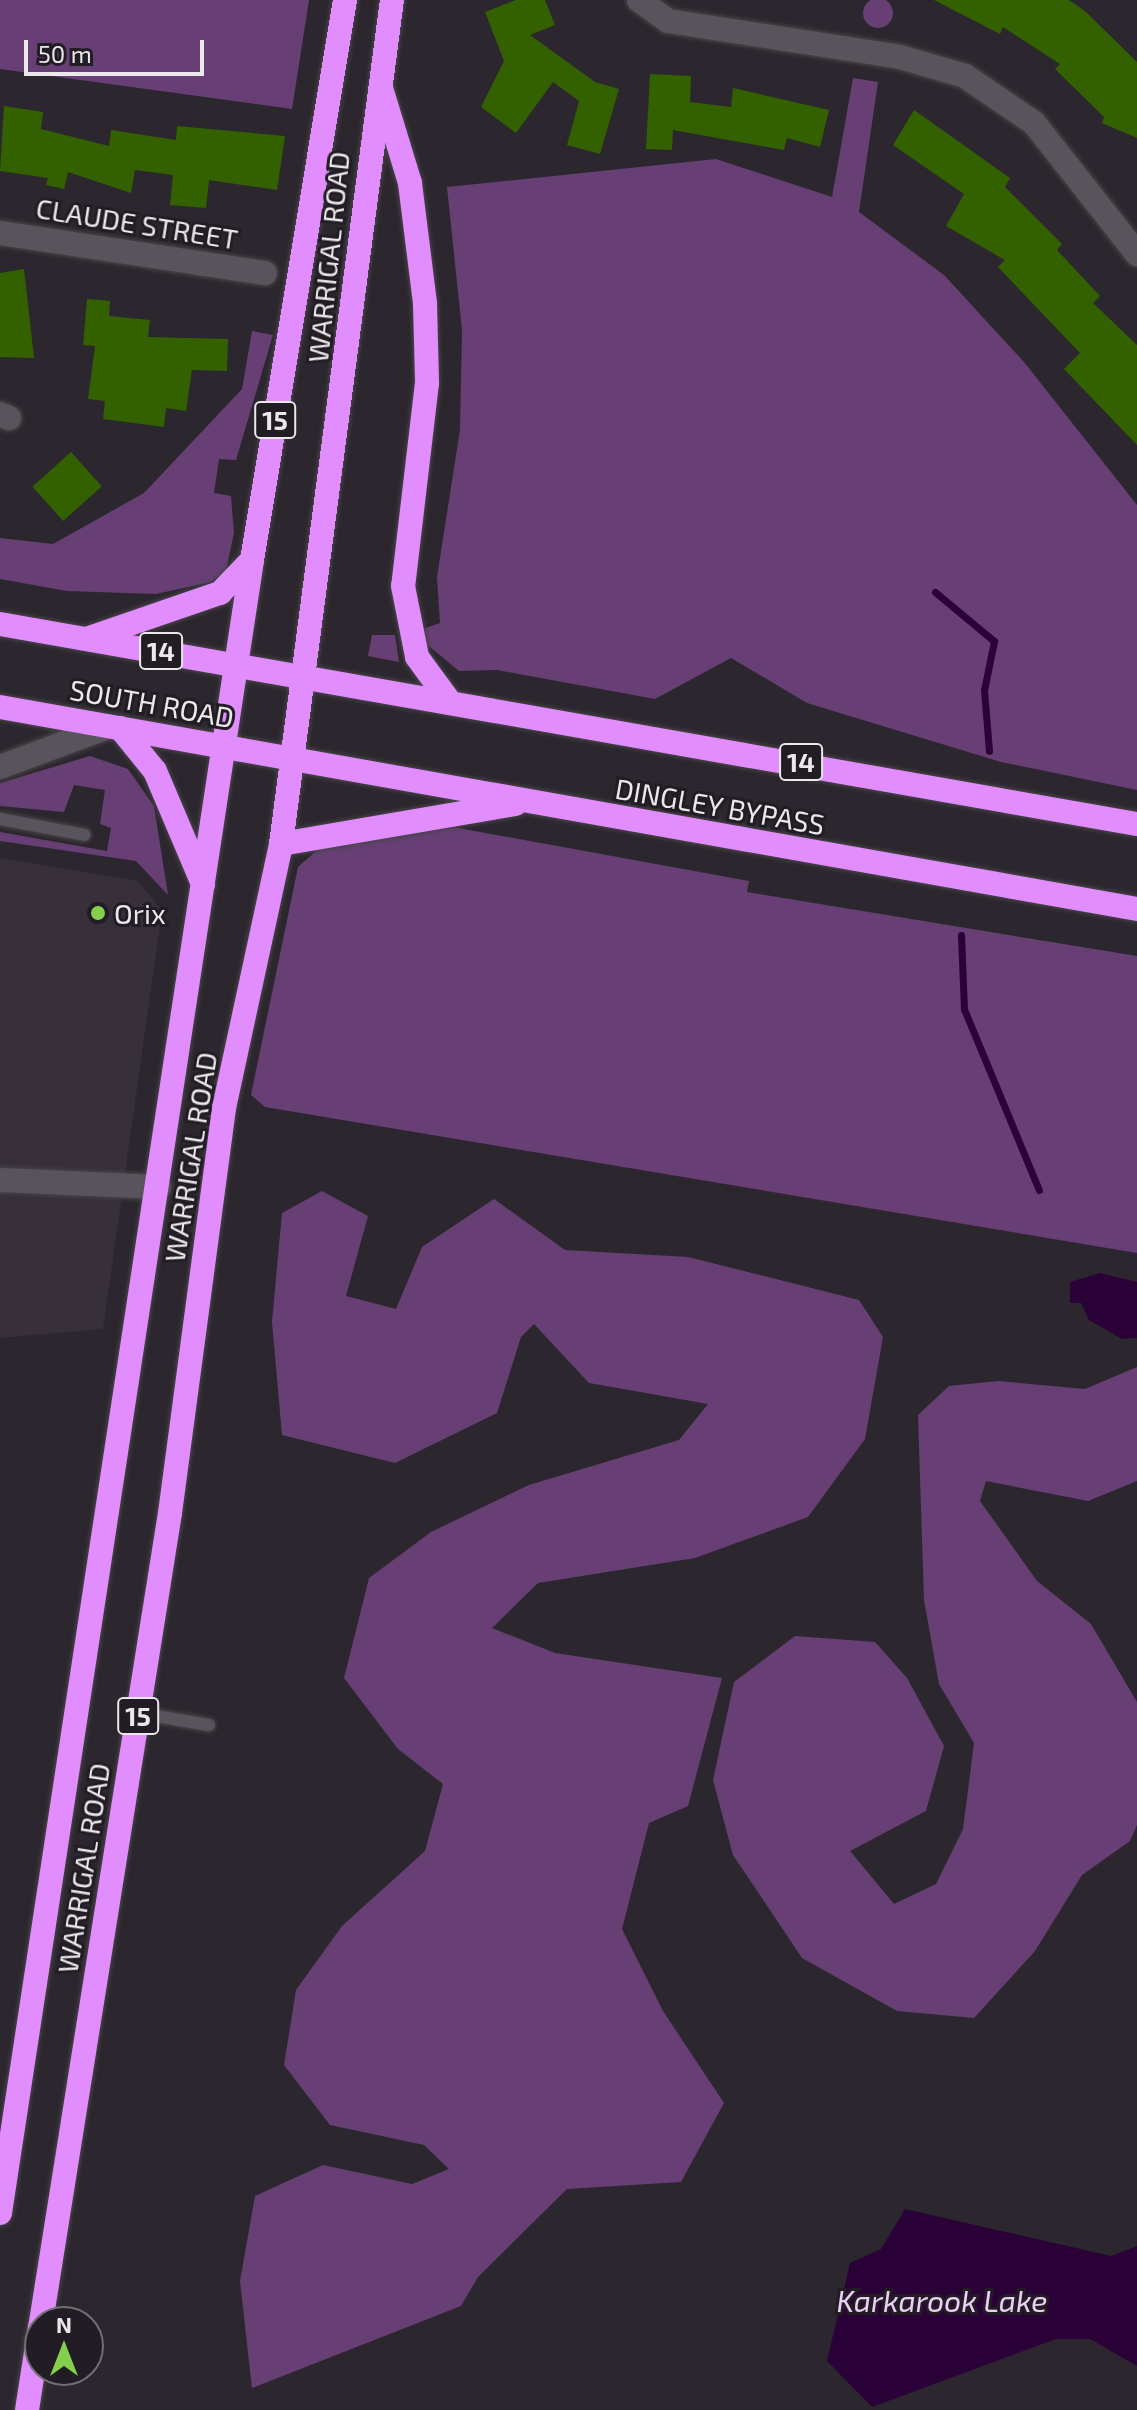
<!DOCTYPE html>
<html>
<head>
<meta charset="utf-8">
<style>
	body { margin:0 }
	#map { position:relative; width:1137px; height:2410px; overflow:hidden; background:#2c272e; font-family:"Exo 2",sans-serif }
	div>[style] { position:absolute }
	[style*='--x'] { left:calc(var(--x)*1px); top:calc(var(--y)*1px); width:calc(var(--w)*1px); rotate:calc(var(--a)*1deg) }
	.built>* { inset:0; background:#372f3a }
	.green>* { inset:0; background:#673f75 }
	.round { border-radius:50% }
	.water>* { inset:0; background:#2b0237 }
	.stream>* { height:7px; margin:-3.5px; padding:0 3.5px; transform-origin:3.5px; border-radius:3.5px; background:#2b0237 }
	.building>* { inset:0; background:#336100; transform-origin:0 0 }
	.roads { filter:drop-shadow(0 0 2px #484449) drop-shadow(0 0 2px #484449) }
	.lane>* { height:12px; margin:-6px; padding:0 6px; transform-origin:6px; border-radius:6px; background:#59535b }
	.street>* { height:24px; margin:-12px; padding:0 12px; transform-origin:12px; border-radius:12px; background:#59535b }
	.highway>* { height:24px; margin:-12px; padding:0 12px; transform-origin:12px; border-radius:12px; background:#e18dfd }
	.dots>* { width:22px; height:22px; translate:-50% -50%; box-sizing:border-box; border:4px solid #221d24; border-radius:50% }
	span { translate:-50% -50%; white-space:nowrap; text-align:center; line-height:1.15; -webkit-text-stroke:6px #221d24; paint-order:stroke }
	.shield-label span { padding:2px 6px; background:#221d24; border:2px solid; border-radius:6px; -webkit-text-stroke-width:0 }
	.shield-label { font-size:26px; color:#ebe8ec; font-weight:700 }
	.street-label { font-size:28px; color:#ebe8ec }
	.poi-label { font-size:28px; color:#ebe8ec }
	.left { translate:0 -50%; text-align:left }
	.water-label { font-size:30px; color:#eccef6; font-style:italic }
	.north { position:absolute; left:24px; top:2306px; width:80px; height:80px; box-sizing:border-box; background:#221d24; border:2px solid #726e74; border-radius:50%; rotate:0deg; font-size:22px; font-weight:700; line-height:32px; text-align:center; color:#ebe8ec }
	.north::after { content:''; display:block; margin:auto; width:28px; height:36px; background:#85cf4c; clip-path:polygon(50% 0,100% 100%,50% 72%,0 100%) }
	.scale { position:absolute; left:24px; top:40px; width:180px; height:36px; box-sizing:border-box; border:4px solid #ebe8ec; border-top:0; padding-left:10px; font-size:24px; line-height:28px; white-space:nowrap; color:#ebe8ec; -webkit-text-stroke:6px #221d24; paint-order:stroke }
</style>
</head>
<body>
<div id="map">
	<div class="built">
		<i style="clip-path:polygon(0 858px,138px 881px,162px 911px,103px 1329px,0 1338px)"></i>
	</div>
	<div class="green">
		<i class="round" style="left:863px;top:-2px;width:30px;height:30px"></i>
		<i style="clip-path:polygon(0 0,309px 0,292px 109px,0 69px)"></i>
		<i style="clip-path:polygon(853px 78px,878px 82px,859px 212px,944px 275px,1024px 362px,1137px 505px,1137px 790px,1001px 762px,807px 703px,731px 658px,655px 699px,497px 670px,459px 671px,424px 642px,420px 630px,440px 623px,437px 577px,460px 430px,462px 330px,447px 187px,716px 159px,832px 197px)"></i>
		<i style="clip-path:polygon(252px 331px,273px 335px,236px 460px,219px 459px,214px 493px,231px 496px,234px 533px,226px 571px,211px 582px,156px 594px,67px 591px,0 579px,0 538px,53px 544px,144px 493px,242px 389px)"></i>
		<i style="clip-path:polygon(372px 635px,395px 635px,399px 662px,368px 656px)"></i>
		<i style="clip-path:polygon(90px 756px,128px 769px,154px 806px,168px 895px,136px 861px,0 841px,0 832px,107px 851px,111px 828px,100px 824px,105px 790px,74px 785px,64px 812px,0 806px,0 783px)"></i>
		<i style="clip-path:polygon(453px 827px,749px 881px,747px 892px,1137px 956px,1137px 1253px,265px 1107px,251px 1095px,298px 867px,324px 844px)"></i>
		<i style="clip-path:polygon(322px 1191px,368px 1216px,346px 1296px,396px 1309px,422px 1247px,494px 1199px,565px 1250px,688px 1257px,859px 1300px,883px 1337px,865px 1439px,808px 1517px,695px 1558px,538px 1583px,492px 1628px,555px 1653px,722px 1678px,688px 1806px,649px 1823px,622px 1929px,663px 2011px,724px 2103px,681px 2182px,567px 2189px,478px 2277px,461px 2306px,252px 2388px,240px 2281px,255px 2196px,323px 2165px,412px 2184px,449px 2169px,424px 2145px,330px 2125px,284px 2065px,296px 1990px,342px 1926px,425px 1851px,443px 1784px,398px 1749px,344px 1678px,369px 1578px,431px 1532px,529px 1485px,679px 1440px,708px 1404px,589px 1383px,534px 1324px,521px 1337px,497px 1413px,395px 1463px,282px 1435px,272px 1322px,282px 1213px)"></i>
		<i style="clip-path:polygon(1137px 1367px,1137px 1481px,1088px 1501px,986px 1481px,980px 1501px,1037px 1581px,1091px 1624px,1137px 1702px,1137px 1825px,1130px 1841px,1082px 1875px,1035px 1951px,974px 2018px,897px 2011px,802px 1958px,733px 1855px,713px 1780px,734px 1682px,795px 1636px,875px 1642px,907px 1678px,944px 1746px,926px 1811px,850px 1851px,894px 1904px,936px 1884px,963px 1829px,974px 1743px,939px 1684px,924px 1600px,918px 1415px,949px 1386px,998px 1381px,1085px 1389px)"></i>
	</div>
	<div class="water">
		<i style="clip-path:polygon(1100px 1273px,1137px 1282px,1137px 1338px,1122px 1339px,1089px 1320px,1081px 1303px,1070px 1303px,1070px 1282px)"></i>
		<i style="clip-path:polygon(905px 2209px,1111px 2256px,1137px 2246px,1137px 2366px,1090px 2339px,1056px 2339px,872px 2407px,827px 2361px,850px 2263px,881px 2249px)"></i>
	</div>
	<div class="stream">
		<i style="--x:935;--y:592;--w:77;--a:39.7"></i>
		<i style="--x:994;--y:641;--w:50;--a:101.5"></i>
		<i style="--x:984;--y:690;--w:61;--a:85.3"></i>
		<i style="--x:961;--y:935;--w:74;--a:87.7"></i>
		<i style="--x:964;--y:1009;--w:196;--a:67.5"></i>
	</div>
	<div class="building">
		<i style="clip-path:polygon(516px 0,545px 0,555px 25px,530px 35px,595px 82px,619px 89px,600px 154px,567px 145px,579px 101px,553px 82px,516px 133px,481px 107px,504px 61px,485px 12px)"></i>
		<i style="clip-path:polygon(934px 0,1069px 0,1086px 12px,1137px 62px,1137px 138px,1102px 123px,1104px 117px,1055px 69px,1060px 64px,1003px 27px,1000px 34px)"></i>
		<i style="clip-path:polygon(650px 74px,691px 76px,690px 102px,731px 107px,733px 88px,829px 110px,820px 147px,787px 138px,784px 150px,673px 130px,672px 150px,646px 149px)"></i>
		<i style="clip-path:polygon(4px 106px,43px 112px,41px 129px,109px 146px,111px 130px,176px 140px,177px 126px,285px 136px,277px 190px,209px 180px,206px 208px,170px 205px,173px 175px,135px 170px,131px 193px,68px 172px,64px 189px,46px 185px,48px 178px,0 171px)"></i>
		<i style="clip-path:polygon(914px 110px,1010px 178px,1005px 187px,1062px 244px,1057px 250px,1100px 296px,1093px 303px,1137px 345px,1137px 445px,1064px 369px,1080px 353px,998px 267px,1005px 260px,946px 226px,964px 194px,893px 145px)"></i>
		<i style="clip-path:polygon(24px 269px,34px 358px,0 357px,0 273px)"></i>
		<i style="clip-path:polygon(87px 299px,110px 301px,109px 316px,150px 320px,148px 337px,228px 339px,227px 371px,192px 370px,186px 411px,166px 408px,164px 427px,103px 419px,105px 401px,88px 399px,95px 346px,83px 345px)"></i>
		<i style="left:71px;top:452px;width:46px;height:52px;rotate:48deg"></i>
	</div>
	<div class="roads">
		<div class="lane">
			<i style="--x:0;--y:819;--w:86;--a:10.7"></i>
			<i style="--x:138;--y:1713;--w:72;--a:9.6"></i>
		</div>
		<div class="street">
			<i style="--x:639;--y:0;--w:36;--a:36"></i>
			<i style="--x:668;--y:21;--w:235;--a:8.8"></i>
			<i style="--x:900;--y:57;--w:68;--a:16.3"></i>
			<i style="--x:965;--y:76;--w:83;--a:34.3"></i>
			<i style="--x:1034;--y:123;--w:167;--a:51.8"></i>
			<i style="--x:0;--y:233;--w:268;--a:8.6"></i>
			<i style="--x:0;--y:414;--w:10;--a:24"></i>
			<i style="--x:0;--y:767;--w:117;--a:-20.4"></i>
			<i style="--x:0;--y:1180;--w:159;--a:2.5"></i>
		</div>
		<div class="highway">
			<i style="--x:381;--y:88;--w:99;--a:73"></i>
			<i style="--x:410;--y:183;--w:122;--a:82.9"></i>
			<i style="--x:425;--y:304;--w:79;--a:88.5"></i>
			<i style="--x:427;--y:383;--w:204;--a:96.7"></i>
			<i style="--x:403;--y:586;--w:72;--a:78.8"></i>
			<i style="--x:417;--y:657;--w:51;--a:53.8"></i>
			<i style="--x:0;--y:624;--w:1154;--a:9.98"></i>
			<i style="--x:89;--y:638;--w:139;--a:-19"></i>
			<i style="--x:220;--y:593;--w:46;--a:-45.9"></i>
			<i style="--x:0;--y:707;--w:1155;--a:10.07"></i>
			<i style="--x:120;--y:728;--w:55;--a:50.9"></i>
			<i style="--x:155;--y:771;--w:123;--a:67"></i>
			<i style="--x:281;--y:844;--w:238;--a:-9.7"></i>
			<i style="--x:0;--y:2213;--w:1672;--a:-81.33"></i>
			<i style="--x:252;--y:560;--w:568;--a:-80.57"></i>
			<i style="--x:41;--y:2322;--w:819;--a:-80.94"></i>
			<i style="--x:170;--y:1513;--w:409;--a:-82.4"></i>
			<i style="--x:224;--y:1108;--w:270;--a:-77.8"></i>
			<i style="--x:281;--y:844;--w:851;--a:-82.51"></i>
			<i style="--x:27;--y:2410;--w:84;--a:-81.1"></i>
		</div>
	</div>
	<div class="dots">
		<i style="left:98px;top:913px;background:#85cf4c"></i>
	</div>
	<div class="shield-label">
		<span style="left:275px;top:420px">15</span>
		<span style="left:161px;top:651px">14</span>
		<span style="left:801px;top:762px">14</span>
		<span style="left:138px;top:1716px">15</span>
	</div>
	<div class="street-label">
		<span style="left:137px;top:223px;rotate:9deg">CLAUDE STREET</span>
		<span style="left:328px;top:257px;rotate:-84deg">WARRIGAL ROAD</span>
		<span style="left:152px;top:703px;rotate:10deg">SOUTH ROAD</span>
		<span style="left:720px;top:806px;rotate:10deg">DINGLEY BYPASS</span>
		<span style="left:190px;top:1157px;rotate:-81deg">WARRIGAL ROAD</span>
		<span style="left:83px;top:1868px;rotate:-81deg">WARRIGAL ROAD</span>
	</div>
	<div class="poi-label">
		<span class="left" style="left:114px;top:913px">Orix</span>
	</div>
	<div class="water-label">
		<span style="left:942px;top:2300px">Karkarook Lake</span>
	</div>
	<div class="north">N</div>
	<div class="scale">50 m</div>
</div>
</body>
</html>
